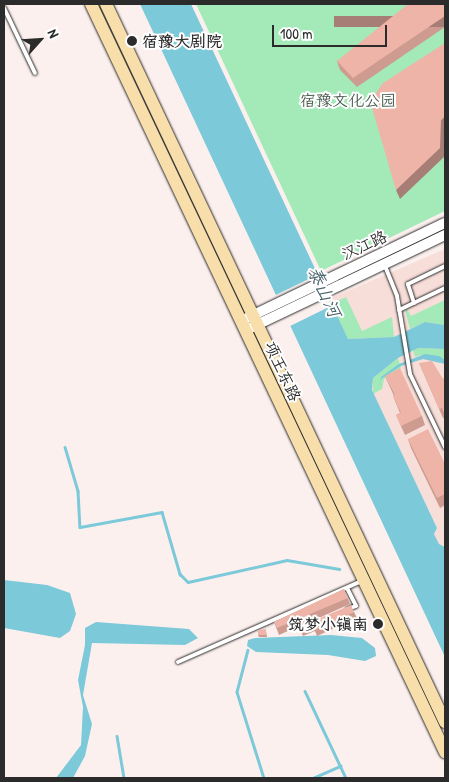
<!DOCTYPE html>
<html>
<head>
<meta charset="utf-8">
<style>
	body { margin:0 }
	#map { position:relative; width:449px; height:782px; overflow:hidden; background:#fcf0ee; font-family:"Patrick Hand","LXGW WenKai TC",sans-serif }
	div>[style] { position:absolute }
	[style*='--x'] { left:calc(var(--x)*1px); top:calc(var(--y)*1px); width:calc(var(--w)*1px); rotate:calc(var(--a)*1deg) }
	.built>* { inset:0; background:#f8ded9 }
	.green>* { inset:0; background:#a3eab8 }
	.water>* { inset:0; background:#7bc9d9 }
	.pier>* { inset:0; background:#fcf0ee; transform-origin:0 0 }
	.stream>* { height:2.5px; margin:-1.25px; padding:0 1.25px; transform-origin:1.25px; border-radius:1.25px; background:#7bc9d9 }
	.roads { filter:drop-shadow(0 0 1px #2b2b2b) drop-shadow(0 0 1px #2b2b2b) }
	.service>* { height:4px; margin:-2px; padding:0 2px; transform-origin:2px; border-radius:2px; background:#fff }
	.tertiary>* { height:10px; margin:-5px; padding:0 5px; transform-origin:5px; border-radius:5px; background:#fff }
	.primary>* { height:12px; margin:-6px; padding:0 6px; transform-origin:6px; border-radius:6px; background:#f8deab }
	.wall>* { inset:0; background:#cd9b90 }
	.shaded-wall>* { inset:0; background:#a77e76; transform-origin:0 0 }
	.building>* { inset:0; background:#eeb4a8 }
	.dots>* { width:14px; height:14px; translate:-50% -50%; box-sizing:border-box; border:2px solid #fff; border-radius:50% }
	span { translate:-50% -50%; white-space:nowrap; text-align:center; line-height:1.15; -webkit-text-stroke:4px #fff; paint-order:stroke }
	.poi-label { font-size:16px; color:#2b2b2b; font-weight:700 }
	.left { translate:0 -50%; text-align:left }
	.right { translate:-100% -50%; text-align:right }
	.park-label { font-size:16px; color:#495b4e }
	.street-label { font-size:16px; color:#2b2b2b }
	.water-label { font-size:18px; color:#476268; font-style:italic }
	.frame { position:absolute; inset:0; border:5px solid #2b2b2b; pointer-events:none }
	.north { position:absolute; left:15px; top:15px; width:50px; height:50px; -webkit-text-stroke:4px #fff; paint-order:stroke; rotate:64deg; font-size:14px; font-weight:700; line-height:20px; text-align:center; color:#2b2b2b }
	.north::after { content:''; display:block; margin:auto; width:18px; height:22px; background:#2b2b2b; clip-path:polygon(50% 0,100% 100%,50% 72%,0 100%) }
	.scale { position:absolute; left:272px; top:25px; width:115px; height:22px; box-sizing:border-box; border:2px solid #2b2b2b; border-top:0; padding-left:6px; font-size:15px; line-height:18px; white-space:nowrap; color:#2b2b2b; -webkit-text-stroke:4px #fff; paint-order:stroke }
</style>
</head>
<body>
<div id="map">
	<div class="built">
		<i style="clip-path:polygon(445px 249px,445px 547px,439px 544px,434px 534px,437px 528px,329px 299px)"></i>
	</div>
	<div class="green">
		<i style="clip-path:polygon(196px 4px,445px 4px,445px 211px,321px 271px)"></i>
		<i style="clip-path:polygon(346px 297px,362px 331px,392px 317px,394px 337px,348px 339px,331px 304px)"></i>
		<i style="clip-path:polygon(445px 300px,445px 325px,425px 322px,410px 329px,405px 310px,407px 309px,411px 316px)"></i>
		<i style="clip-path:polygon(418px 348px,445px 349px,445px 360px,421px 355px,415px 357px,413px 350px)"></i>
		<i style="clip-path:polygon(398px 358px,401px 368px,384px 379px,382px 389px,373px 394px,373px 378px)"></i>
	</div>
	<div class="water">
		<i style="clip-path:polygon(140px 4px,191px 4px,348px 339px,394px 337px,425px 322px,445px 325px,445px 349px,418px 348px,398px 358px,373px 378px,372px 390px,437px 528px,434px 534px,439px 544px,445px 547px,445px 657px)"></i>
		<i style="clip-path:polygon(425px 354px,439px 356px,445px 360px,445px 364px,423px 359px,401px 366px,381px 379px,378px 391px,381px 377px,399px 364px)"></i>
		<i style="clip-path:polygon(4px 580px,47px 585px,70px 593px,76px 614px,70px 631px,60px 638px,4px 628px)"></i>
		<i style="clip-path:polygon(96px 622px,189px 629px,198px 638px,185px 645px,92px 643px,83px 695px,92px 724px,85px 756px,73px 778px,56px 778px,81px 745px,83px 707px,78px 680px,85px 645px,85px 628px)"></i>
		<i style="clip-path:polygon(331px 635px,362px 638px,375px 648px,376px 656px,365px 661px,328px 655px,256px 652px,247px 646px,248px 640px,255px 638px)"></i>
	</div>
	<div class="pier">
		<i style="left:317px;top:275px;width:34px;height:47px;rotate:64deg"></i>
	</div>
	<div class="stream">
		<i style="--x:65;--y:447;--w:46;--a:73.5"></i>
		<i style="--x:78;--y:491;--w:36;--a:87"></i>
		<i style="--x:80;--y:527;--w:83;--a:-10.4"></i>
		<i style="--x:162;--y:512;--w:65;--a:73.8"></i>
		<i style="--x:180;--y:574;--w:11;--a:45"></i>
		<i style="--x:188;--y:582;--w:101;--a:-12.5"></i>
		<i style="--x:287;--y:560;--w:53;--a:9.8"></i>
		<i style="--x:248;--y:650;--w:43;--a:104.7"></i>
		<i style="--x:237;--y:692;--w:90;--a:72.6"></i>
		<i style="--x:305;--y:691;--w:96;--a:64.8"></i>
		<i style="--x:117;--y:736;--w:43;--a:80.5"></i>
		<i style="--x:313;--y:778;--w:30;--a:-24"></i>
	</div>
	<div class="roads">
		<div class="service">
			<i style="--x:4;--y:8;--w:72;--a:64.5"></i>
			<i style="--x:385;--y:266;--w:32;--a:68"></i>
			<i style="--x:397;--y:296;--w:79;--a:80.5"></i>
			<i style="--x:410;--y:374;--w:81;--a:64.4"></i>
			<i style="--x:414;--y:303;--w:20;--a:-108"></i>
			<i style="--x:408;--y:284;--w:41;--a:-25.9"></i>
			<i style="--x:399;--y:310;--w:51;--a:-25.6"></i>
			<i style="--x:347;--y:588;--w:20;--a:63"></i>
			<i style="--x:356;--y:606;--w:9;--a:159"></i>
			<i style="--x:178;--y:662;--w:201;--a:-23.8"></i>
		</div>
		<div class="tertiary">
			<i style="--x:241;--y:321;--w:226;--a:-25.7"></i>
			<i style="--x:246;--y:330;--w:221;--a:-25.5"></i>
		</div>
		<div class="primary">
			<i style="--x:91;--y:4;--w:828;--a:64.67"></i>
			<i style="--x:106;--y:4;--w:794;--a:64.73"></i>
		</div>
	</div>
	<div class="wall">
		<i style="clip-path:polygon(445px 4px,445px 27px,357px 87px,340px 70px,337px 61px)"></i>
		<i style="clip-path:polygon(419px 363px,443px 379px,445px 378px,445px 418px,443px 418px)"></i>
		<i style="clip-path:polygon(385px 376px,422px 416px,425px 425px,405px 435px,396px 415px,400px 413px,393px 396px,394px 396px,389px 385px)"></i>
		<i style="clip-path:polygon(408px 439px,445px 464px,445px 505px,440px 508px,411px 448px)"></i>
		<i style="clip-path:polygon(344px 589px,350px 604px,312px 621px,354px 612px,357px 618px,317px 636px,315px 631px,303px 636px,299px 626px,279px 635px,274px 622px)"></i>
		<i style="clip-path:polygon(266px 631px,267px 637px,259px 637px,258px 635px)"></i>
	</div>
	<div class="shaded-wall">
		<i style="left:445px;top:16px;width:11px;height:111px;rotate:90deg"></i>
		<i style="clip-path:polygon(445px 116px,444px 157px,400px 199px,396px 190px,441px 120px)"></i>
		<i style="clip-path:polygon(310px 614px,313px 621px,308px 620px)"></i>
	</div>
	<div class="building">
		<i style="clip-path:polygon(408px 4px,445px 4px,445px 16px,353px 78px,337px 61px)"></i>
		<i style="clip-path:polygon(445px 43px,445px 116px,441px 120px,440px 148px,396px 190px,370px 101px,383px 83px)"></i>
		<i style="clip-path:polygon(432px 361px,443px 379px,445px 378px,445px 415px,442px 408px,439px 409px,419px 363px)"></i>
		<i style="clip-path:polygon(400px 368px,422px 416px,401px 426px,396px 415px,401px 413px,393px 396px,395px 395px,385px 376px)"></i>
		<i style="clip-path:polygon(428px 429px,445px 464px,445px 494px,437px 498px,408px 439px)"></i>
		<i style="clip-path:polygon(344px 589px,348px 598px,310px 614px,308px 620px,313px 621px,351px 605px,354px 612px,315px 630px,313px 625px,301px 630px,296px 620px,277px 628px,274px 622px)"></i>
		<i style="clip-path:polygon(266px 629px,266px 635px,258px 635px,258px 630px)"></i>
	</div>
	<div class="dots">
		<i style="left:132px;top:41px;background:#2b2b2b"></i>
		<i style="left:378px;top:624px;background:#2b2b2b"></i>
	</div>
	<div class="poi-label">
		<span class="left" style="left:142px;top:41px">宿豫大剧院</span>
		<span class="right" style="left:368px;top:624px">筑梦小镇南</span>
	</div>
	<div class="park-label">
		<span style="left:348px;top:100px">宿豫文化公园</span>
	</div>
	<div class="street-label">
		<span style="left:364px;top:245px;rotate:-25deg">汉江路</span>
		<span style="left:283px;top:371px;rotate:65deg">项王东路</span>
	</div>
	<div class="water-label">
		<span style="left:324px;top:292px;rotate:65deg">泰山河</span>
	</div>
	<div class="frame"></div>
	<div class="north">N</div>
	<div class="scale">100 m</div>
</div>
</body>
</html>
